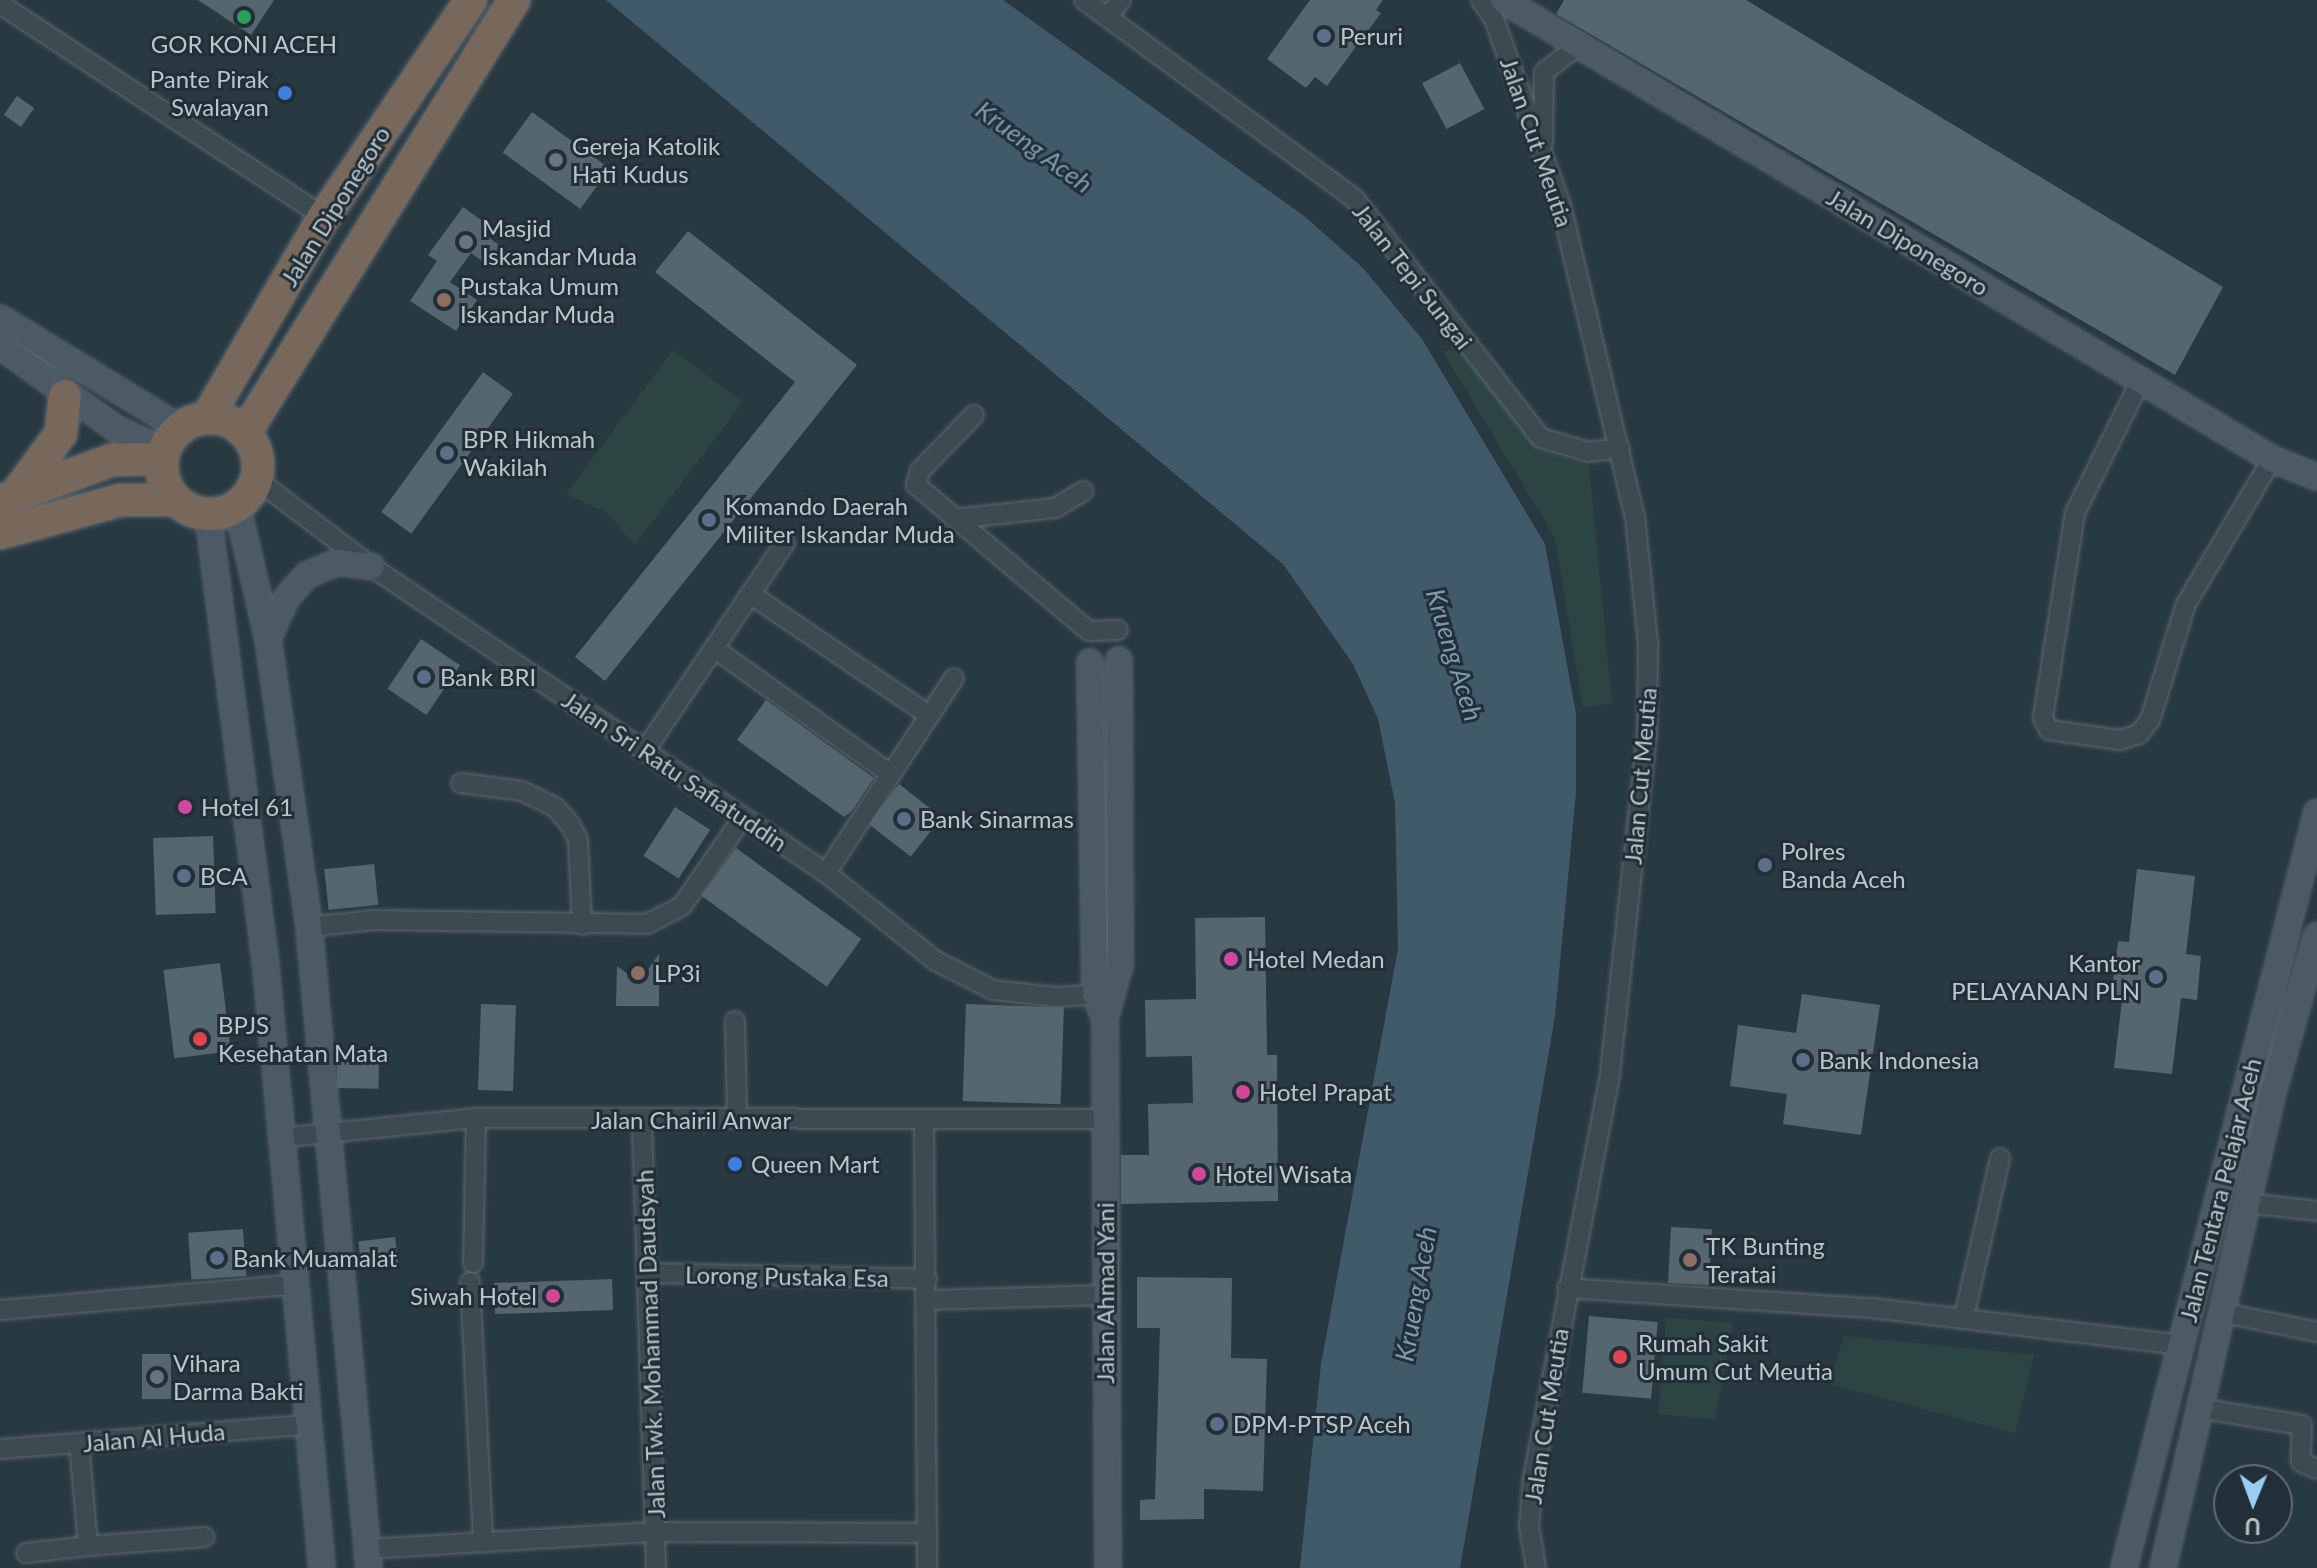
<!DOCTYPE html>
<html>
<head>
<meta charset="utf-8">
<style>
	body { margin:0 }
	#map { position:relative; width:2317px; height:1568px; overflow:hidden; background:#293942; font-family:Lato,sans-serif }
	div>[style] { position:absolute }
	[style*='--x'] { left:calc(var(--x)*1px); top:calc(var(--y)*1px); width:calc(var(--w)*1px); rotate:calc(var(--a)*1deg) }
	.green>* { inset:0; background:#2c4542 }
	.water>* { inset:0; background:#405a6a }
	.building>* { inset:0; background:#55666f; transform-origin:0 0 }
	.roads { filter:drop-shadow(0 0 2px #5c6870) drop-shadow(0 0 2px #5c6870) }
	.street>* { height:18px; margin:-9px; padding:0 9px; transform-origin:9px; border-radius:9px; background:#3e4a52 }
	.secondary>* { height:24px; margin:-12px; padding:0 12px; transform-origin:12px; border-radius:12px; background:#4c5a65 }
	.highway>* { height:32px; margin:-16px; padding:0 16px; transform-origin:16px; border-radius:16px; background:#78675b }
	.highway>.ring { margin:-16px; padding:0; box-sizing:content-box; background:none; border:32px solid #78675b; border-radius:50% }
	.dots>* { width:22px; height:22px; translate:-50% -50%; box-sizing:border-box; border:4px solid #222f38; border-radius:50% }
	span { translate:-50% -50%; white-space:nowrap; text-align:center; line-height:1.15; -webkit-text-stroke:6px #222f38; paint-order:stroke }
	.poi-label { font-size:24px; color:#bbc5cc }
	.left { translate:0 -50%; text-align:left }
	.right { translate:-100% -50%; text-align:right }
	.street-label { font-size:24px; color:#bbc5cc }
	.water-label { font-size:26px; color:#7e9bac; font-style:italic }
	.north { position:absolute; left:2213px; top:1464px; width:80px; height:80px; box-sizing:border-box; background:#222f38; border:2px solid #5f6b73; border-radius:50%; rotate:181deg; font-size:22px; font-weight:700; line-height:32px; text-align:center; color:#bbc5cc }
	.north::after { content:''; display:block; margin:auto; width:28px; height:36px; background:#99cef2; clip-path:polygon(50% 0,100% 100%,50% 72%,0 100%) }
</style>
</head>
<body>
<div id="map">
	<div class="green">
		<i style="clip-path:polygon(1476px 339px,1542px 432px,1537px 450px,1589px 465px,1612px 703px,1583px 708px,1555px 538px,1443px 352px)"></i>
		<i style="clip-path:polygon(673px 350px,743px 402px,635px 545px,606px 512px,566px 494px)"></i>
		<i style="clip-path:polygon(1666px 1318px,1733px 1323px,1715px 1419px,1658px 1414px)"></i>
		<i style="clip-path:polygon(1844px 1336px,2034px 1355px,2015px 1433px,1829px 1384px)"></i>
	</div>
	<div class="water">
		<i style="clip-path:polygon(606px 0,1003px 0,1304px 216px,1363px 268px,1422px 339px,1545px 544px,1576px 714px,1576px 792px,1555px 1016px,1460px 1568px,1300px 1568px,1321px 1364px,1398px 949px,1395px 803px,1378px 719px,1353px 664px,1283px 564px)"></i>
	</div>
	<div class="building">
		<i style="clip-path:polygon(198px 0,274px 0,251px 35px)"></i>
		<i style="clip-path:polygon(1310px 0,1383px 0,1376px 10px,1381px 13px,1327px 86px,1315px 77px,1306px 88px,1267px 59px)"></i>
		<i style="clip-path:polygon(1564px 0,1746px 0,2223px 287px,2175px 375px,1556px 14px)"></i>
		<i style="left:1460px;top:63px;width:52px;height:43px;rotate:62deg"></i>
		<i style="left:17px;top:96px;width:21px;height:23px;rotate:35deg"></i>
		<i style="left:532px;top:112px;width:96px;height:50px;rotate:36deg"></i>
		<i style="clip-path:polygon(463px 207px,491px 227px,485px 235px,505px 249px,491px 268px,471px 253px,450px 282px,477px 300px,456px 331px,410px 301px,437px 261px,428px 255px)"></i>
		<i style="clip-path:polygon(688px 231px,857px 365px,605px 681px,575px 657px,795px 382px,655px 272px)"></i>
		<i style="left:483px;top:372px;width:37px;height:173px;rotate:36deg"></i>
		<i style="left:421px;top:639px;width:47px;height:60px;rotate:34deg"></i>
		<i style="clip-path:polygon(766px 700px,874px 778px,852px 811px,844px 817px,737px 740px)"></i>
		<i style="left:899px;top:784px;width:54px;height:50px;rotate:38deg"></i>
		<i style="left:675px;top:807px;width:42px;height:58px;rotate:33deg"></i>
		<i style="left:213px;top:836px;width:77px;height:60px;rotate:88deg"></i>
		<i style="left:736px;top:848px;width:155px;height:59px;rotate:36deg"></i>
		<i style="left:374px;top:864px;width:41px;height:50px;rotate:84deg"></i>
		<i style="clip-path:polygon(2137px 869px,2195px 876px,2186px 954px,2201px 956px,2197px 1000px,2181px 998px,2172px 1074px,2114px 1068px,2122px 1000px,2111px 999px,2118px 941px,2129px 942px)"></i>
		<i style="clip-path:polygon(1265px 917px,1267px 1055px,1277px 1055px,1278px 1201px,1121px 1204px,1121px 1155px,1149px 1155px,1148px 1104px,1193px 1103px,1192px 1056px,1146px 1057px,1145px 1000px,1196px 999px,1195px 918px)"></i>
		<i style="clip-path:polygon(659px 954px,659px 1006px,616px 1006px,617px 966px,639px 982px)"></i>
		<i style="left:220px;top:963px;width:89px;height:57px;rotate:83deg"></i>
		<i style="clip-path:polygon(1802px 994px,1880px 1005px,1861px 1135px,1783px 1124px,1787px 1094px,1730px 1086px,1738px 1025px,1796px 1033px)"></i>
		<i style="left:481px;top:1004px;width:35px;height:86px;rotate:2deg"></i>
		<i style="left:966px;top:1004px;width:98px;height:97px;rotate:2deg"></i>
		<i style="left:337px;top:1062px;width:42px;height:26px;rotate:1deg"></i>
		<i style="left:1671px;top:1227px;width:41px;height:56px;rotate:3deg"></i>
		<i style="left:243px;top:1229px;width:47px;height:55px;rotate:86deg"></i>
		<i style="left:395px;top:1237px;width:26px;height:37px;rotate:83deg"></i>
		<i style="clip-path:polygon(1137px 1277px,1232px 1278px,1231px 1358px,1267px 1359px,1263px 1491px,1204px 1489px,1204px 1519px,1140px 1520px,1140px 1500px,1155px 1499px,1160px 1328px,1137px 1328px)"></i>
		<i style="left:612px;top:1279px;width:31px;height:118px;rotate:88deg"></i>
		<i style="left:1589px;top:1316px;width:69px;height:77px;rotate:5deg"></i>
		<i style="left:142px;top:1354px;width:29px;height:45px"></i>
	</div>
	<div class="roads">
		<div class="street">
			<i style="--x:1084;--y:0;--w:335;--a:36.3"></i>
			<i style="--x:1354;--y:198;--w:304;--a:52.1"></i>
			<i style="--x:1541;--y:438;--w:49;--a:16.6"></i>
			<i style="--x:1588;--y:452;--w:32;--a:-7"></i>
			<i style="--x:1481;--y:0;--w:23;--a:56"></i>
			<i style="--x:1494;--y:19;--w:198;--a:70.2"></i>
			<i style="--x:1561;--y:205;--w:321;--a:76.7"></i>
			<i style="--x:1635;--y:517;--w:126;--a:84.1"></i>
			<i style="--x:1648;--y:642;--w:91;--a:90.6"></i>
			<i style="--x:1647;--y:733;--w:349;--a:96.2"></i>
			<i style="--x:1609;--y:1080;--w:404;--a:100.8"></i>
			<i style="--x:1533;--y:1477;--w:49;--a:94.7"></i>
			<i style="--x:1529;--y:1526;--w:43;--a:80.5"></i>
			<i style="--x:0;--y:4;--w:388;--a:33.3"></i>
			<i style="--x:1108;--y:17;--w:21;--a:-53"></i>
			<i style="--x:1543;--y:142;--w:70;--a:-89.2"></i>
			<i style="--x:1544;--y:72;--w:46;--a:-37.9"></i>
			<i style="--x:2140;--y:382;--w:146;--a:116.4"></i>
			<i style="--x:2075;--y:513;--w:207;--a:98.9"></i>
			<i style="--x:2043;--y:718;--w:13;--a:63"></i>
			<i style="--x:2049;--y:730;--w:72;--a:8"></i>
			<i style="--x:2120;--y:740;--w:20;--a:-18"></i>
			<i style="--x:2139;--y:734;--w:18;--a:-52"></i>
			<i style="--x:2150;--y:720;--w:121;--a:-72.8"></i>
			<i style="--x:2186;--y:604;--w:169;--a:-59.3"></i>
			<i style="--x:974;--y:415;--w:78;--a:134"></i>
			<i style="--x:920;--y:471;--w:15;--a:106"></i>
			<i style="--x:916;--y:485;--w:226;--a:40.2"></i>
			<i style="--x:1089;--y:631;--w:29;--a:-2"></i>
			<i style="--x:256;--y:479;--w:146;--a:37.2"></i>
			<i style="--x:372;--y:567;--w:547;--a:33.98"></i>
			<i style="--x:826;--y:873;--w:141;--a:38.7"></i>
			<i style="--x:936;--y:961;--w:64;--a:27"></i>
			<i style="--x:993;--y:990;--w:62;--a:6.4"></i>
			<i style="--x:1055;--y:997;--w:50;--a:-3.4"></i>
			<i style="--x:954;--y:519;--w:102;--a:-6.2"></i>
			<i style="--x:1055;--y:508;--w:33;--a:-31"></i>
			<i style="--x:750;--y:594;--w:217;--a:34.1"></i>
			<i style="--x:715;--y:649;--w:215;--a:35.5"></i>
			<i style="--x:646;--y:749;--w:249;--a:-56"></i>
			<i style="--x:461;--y:783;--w:62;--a:7.5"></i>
			<i style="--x:522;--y:791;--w:37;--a:26"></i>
			<i style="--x:555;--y:807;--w:23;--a:49"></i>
			<i style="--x:570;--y:824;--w:18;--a:63"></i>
			<i style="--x:578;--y:840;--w:85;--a:87.3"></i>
			<i style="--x:826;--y:873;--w:233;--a:-56.7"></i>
			<i style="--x:309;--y:927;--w:64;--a:-6.2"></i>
			<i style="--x:373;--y:920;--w:274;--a:0.8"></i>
			<i style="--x:647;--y:924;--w:39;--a:-27"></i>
			<i style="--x:682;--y:906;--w:108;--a:-55.6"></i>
			<i style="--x:735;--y:1021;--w:99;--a:88.8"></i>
			<i style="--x:642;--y:1121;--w:447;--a:88.2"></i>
			<i style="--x:924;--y:1122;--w:446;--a:89.6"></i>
			<i style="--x:279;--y:1138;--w:198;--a:-5.8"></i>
			<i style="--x:476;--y:1118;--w:628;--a:0.09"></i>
			<i style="--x:2246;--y:1203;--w:71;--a:6.4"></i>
			<i style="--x:473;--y:1263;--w:145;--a:-88.8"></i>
			<i style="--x:647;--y:1273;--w:280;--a:1.2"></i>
			<i style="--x:470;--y:1282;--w:261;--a:87.1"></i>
			<i style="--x:1567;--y:1288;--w:306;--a:3.8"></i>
			<i style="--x:1872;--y:1308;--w:312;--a:6.8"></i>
			<i style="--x:928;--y:1300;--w:177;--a:-1.6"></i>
			<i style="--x:0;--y:1310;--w:296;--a:-5"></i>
			<i style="--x:2224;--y:1313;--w:95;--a:11.5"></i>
			<i style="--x:1964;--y:1317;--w:163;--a:-77.2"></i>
			<i style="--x:2204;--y:1409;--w:99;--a:9.3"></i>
			<i style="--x:2302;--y:1425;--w:37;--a:92"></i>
			<i style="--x:2301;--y:1462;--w:17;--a:24"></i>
			<i style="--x:79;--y:1443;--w:103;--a:85"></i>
			<i style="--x:88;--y:1546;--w:117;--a:-4.4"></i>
			<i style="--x:0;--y:1449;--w:309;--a:-4.5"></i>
			<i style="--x:367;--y:1549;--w:289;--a:-3.4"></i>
			<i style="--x:656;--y:1532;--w:271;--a:0.2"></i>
			<i style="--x:26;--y:1553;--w:62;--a:-6.4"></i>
		</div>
		<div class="secondary">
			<i style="--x:1503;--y:0;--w:896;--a:30.83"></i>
			<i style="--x:2272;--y:459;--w:48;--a:21.8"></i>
			<i style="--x:0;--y:318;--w:211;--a:31.4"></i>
			<i style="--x:0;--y:346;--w:141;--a:35.5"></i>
			<i style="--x:115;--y:428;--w:53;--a:25.6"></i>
			<i style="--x:237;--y:506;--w:136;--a:76.8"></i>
			<i style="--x:268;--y:638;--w:292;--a:81.9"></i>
			<i style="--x:309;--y:927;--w:644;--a:84.65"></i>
			<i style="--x:208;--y:514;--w:458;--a:82.7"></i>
			<i style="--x:266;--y:968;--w:603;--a:84.67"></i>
			<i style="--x:268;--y:638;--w:45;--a:-65.1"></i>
			<i style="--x:287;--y:597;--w:30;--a:-48"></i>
			<i style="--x:307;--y:575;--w:34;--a:-23"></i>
			<i style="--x:338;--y:562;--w:34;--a:8"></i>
			<i style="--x:1090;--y:662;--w:332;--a:89.1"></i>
			<i style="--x:1095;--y:994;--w:27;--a:68"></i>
			<i style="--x:1108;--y:1568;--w:549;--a:-90.31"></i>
			<i style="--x:1105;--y:1019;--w:57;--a:-74.7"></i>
			<i style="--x:1120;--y:964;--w:304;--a:-90.2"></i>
			<i style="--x:2124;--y:1568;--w:780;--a:-75.68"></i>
			<i style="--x:2163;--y:1568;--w:481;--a:-77"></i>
			<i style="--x:2271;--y:1099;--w:170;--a:-74.3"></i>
		</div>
		<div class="highway">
			<i style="--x:207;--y:418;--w:233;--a:-59.8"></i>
			<i style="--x:324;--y:217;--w:262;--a:-55.9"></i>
			<i class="ring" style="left:162px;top:418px;width:64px;height:64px"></i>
			<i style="--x:245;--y:433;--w:510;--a:-58.15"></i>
			<i style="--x:17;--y:493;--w:74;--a:-53.7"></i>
			<i style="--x:61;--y:433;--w:37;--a:-84"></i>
			<i style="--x:0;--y:501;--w:119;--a:-20.1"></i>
			<i style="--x:112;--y:460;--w:50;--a:-1.1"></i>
			<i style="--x:0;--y:533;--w:125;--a:-15.3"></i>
			<i style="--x:121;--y:500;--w:54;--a:0"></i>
		</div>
	</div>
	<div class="dots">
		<i style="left:244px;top:17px;background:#2e9e5b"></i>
		<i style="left:1324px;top:36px;background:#5c6f8a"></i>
		<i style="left:285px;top:93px;background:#3f7fe0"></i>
		<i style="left:556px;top:160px;background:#6b7280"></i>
		<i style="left:466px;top:242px;background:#6b7280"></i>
		<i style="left:444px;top:300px;background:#8d6e63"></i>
		<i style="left:447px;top:453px;background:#5c6f8a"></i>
		<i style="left:709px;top:520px;background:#5c6f8a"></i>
		<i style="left:424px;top:677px;background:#5c6f8a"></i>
		<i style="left:185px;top:807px;background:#d1479c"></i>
		<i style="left:904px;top:819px;background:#5c6f8a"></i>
		<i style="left:1765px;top:865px;background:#5c6f8a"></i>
		<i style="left:184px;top:876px;background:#5c6f8a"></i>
		<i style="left:1231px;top:959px;background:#d1479c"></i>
		<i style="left:638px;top:973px;background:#8d6e63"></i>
		<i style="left:2156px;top:977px;background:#5c6f8a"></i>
		<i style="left:200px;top:1039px;background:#e0444e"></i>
		<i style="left:1803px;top:1060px;background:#5c6f8a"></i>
		<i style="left:1243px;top:1092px;background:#d1479c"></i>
		<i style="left:735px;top:1164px;background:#3f7fe0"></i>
		<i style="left:1199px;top:1174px;background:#d1479c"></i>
		<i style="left:217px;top:1258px;background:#5c6f8a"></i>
		<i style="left:1690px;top:1260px;background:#8d6e63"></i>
		<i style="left:553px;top:1296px;background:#d1479c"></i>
		<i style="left:1620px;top:1357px;background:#e0444e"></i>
		<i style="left:157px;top:1377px;background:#6b7280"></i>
		<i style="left:1217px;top:1424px;background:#5c6f8a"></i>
	</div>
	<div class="poi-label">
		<span class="left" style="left:1340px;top:36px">Peruri</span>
		<span style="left:244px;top:44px">GOR KONI ACEH</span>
		<span class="right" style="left:269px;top:93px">Pante Pirak<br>Swalayan</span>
		<span class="left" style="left:572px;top:160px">Gereja Katolik<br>Hati Kudus</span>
		<span class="left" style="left:482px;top:242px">Masjid<br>Iskandar Muda</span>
		<span class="left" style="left:460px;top:300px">Pustaka Umum<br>Iskandar Muda</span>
		<span class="left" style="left:463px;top:453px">BPR Hikmah<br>Wakilah</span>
		<span class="left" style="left:725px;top:520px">Komando Daerah<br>Militer Iskandar Muda</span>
		<span class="left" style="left:440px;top:677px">Bank BRI</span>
		<span class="left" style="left:201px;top:807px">Hotel 61</span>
		<span class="left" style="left:920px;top:819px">Bank Sinarmas</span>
		<span class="left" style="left:1781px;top:865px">Polres<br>Banda Aceh</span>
		<span class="left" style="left:200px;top:876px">BCA</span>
		<span class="left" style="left:1247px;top:959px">Hotel Medan</span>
		<span class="right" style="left:2140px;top:977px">Kantor<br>PELAYANAN PLN</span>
		<span class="left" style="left:654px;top:973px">LP3i</span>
		<span class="left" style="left:218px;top:1039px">BPJS<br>Kesehatan Mata</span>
		<span class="left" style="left:1819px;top:1060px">Bank Indonesia</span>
		<span class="left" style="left:1259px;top:1092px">Hotel Prapat</span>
		<span class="left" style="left:751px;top:1164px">Queen Mart</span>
		<span class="left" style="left:1215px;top:1174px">Hotel Wisata</span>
		<span class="left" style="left:1706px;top:1260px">TK Bunting<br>Teratai</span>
		<span class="left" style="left:233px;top:1258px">Bank Muamalat</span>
		<span class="right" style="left:537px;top:1296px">Siwah Hotel</span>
		<span class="left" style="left:1638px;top:1357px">Rumah Sakit<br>Umum Cut Meutia</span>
		<span class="left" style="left:173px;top:1377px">Vihara<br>Darma Bakti</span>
		<span class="left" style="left:1233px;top:1424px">DPM-PTSP Aceh</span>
	</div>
	<div class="street-label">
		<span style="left:1537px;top:142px;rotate:71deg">Jalan Cut Meutia</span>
		<span style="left:335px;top:206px;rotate:-58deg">Jalan Diponegoro</span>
		<span style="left:1908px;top:242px;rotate:31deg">Jalan Diponegoro</span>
		<span style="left:1413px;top:276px;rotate:52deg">Jalan Tepi Sungai</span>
		<span style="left:675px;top:771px;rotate:34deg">Jalan Sri Ratu Safiatuddin</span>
		<span style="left:1640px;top:776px;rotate:-85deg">Jalan Cut Meutia</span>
		<span style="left:691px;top:1120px">Jalan Chairil Anwar</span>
		<span style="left:2220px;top:1190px;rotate:-76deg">Jalan Tentara Pelajar Aceh</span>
		<span style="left:787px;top:1276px;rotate:1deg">Lorong Pustaka Esa</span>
		<span style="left:1105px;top:1293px;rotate:-90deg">Jalan Ahmad Yani</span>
		<span style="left:650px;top:1344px;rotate:-92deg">Jalan Twk. Mohammad Daudsyah</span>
		<span style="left:1546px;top:1416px;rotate:-81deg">Jalan Cut Meutia</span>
		<span style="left:154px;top:1437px;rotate:-5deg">Jalan Al Huda</span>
	</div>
	<div class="water-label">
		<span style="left:1034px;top:147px;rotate:36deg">Krueng Aceh</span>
		<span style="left:1454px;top:655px;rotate:73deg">Krueng Aceh</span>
		<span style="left:1416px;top:1294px;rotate:-80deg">Krueng Aceh</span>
	</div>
	<div class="north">U</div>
</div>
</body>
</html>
